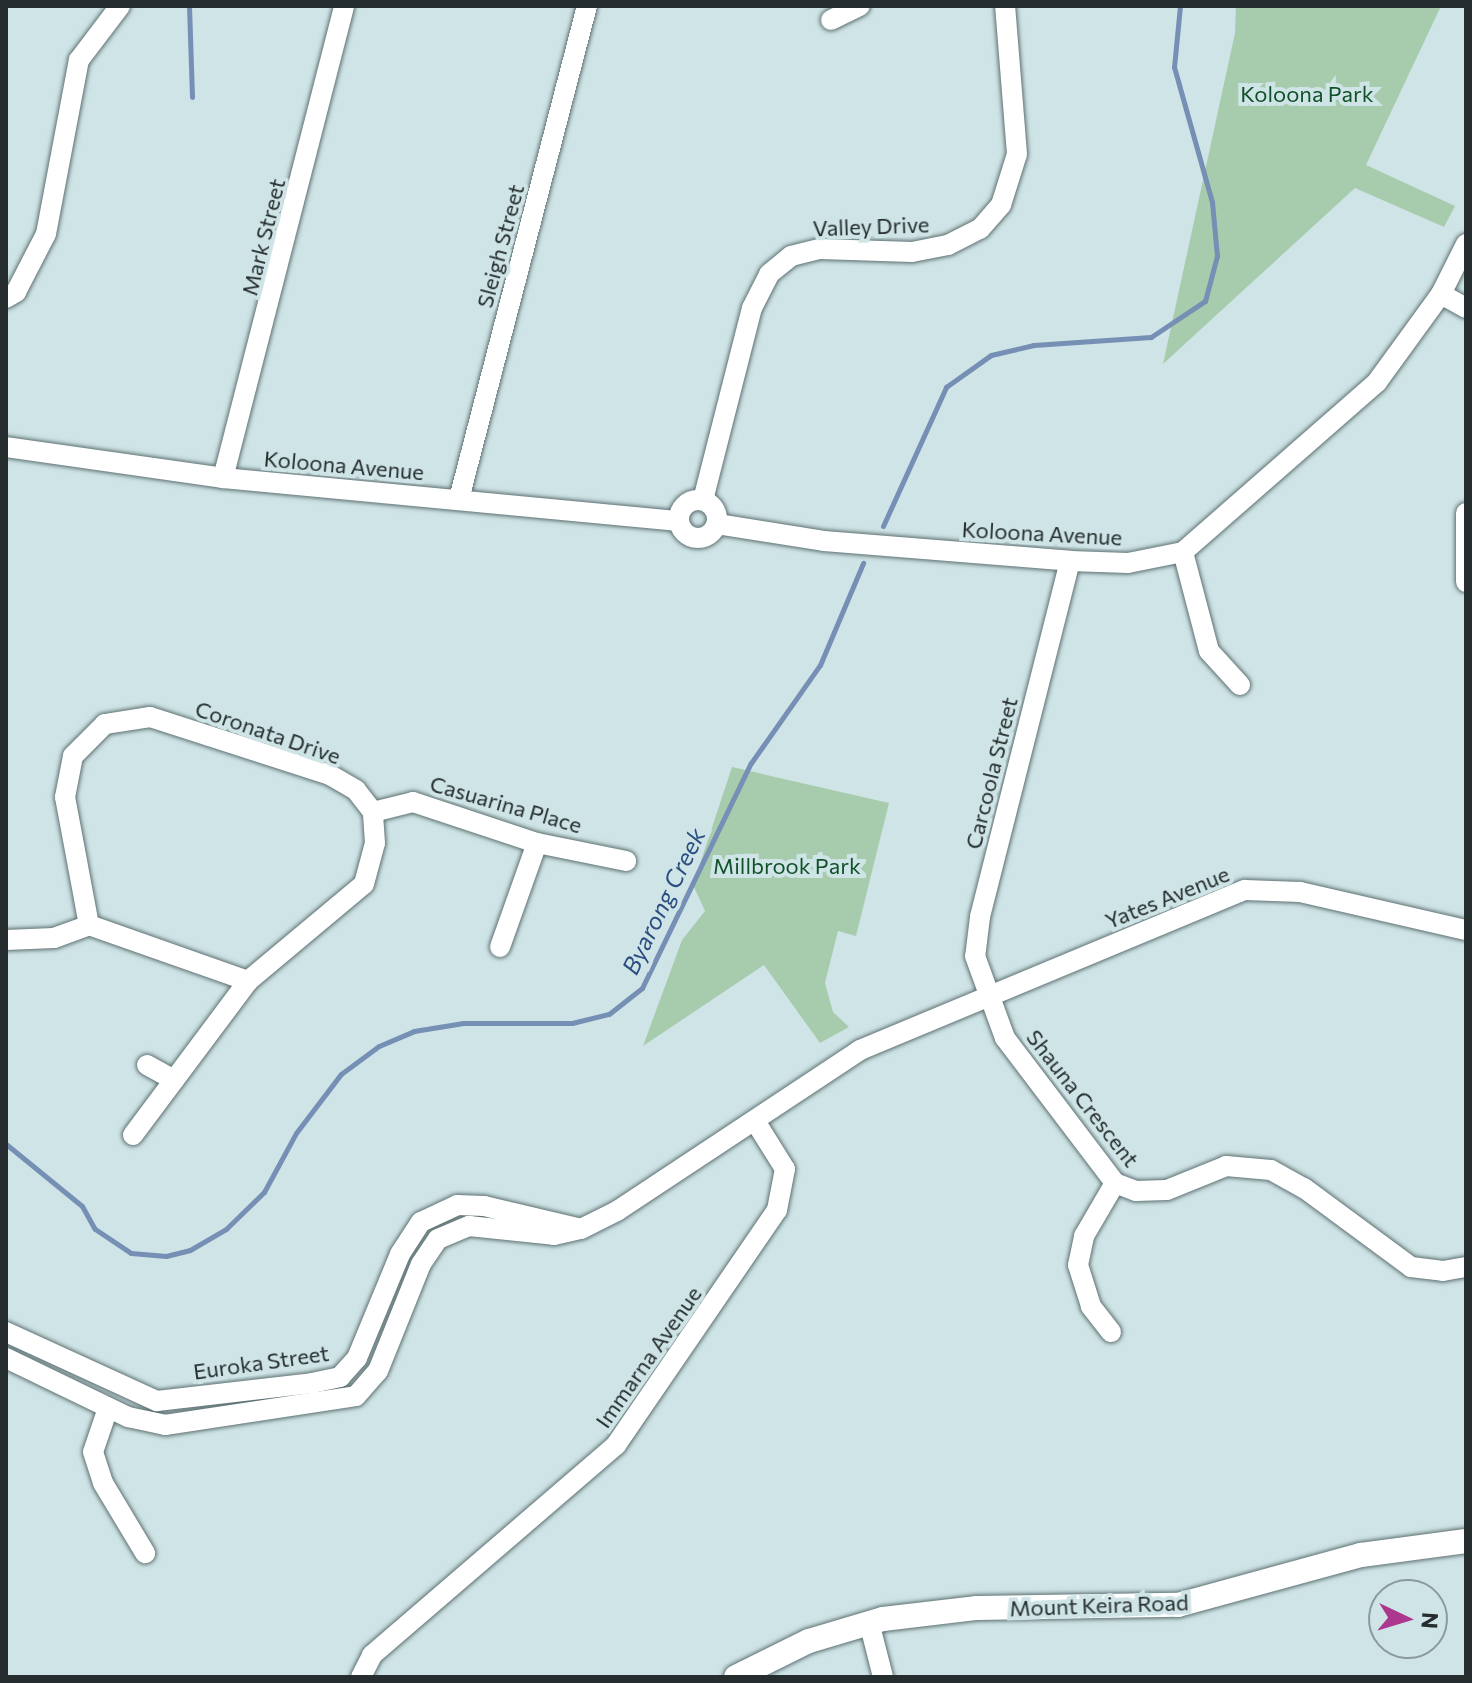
<!DOCTYPE html>
<html>
<head>
<meta charset="utf-8">
<style>
	body { margin:0 }
	#map { position:relative; width:1472px; height:1683px; overflow:hidden; background:#cfe4e6; font-family:Commissioner,sans-serif }
	div>[style] { position:absolute }
	[style*='--x'] { left:calc(var(--x)*1px); top:calc(var(--y)*1px); width:calc(var(--w)*1px); rotate:calc(var(--a)*1deg) }
	.green>* { inset:0; background:#a7ccad }
	.stream>* { height:5px; margin:-2.5px; padding:0 2.5px; transform-origin:2.5px; border-radius:2.5px; background:#758fb5 }
	.roads { filter:drop-shadow(0 0 2px #5e7173) drop-shadow(0 0 2px #5e7173) }
	.minor>* { height:20px; margin:-10px; padding:0 10px; transform-origin:10px; border-radius:10px; background:#fff }
	.minor>.ring { margin:-10px; padding:0; box-sizing:content-box; background:none; border:20px solid #fff; border-radius:50% }
	.major>* { height:24px; margin:-12px; padding:0 12px; transform-origin:12px; border-radius:12px; background:#fff }
	span { translate:-50% -50%; white-space:nowrap; text-align:center; line-height:1.15; -webkit-text-stroke:8px #cfe4e6; paint-order:stroke }
	.park-label { font-size:22px; color:#105127 }
	.street-label { font-size:22px; color:#252d2e }
	.water-label { font-size:24px; color:#2b4d81; font-style:italic }
	.frame { position:absolute; inset:0; border:8px solid #252d2e; pointer-events:none }
	.north { position:absolute; left:1368px; top:1579px; width:80px; height:80px; box-sizing:border-box; background:#cfe4e6; border:2px solid #8b9b9c; border-radius:50%; rotate:94deg; font-size:22px; font-weight:700; line-height:32px; text-align:center; color:#252d2e }
	.north::after { content:''; display:block; margin:auto; width:28px; height:36px; background:#ac378f; clip-path:polygon(50% 0,100% 100%,50% 72%,0 100%) }
</style>
</head>
<body>
<div id="map">
	<div class="green">
		<i style="clip-path:polygon(1236px 6px,1441px 6px,1366px 165px,1455px 206px,1444px 227px,1355px 188px,1163px 364px,1235px 33px)"></i>
		<i style="clip-path:polygon(732px 767px,889px 803px,856px 936px,838px 931px,825px 983px,833px 1012px,849px 1027px,820px 1043px,764px 965px,643px 1046px,682px 940px,705px 911px,693px 885px)"></i>
	</div>
	<div class="stream">
		<i style="--x:189;--y:6;--w:91;--a:88.1"></i>
		<i style="--x:883;--y:526;--w:153;--a:-65.6"></i>
		<i style="--x:946;--y:387;--w:55;--a:-35.4"></i>
		<i style="--x:991;--y:355;--w:44;--a:-13.1"></i>
		<i style="--x:1034;--y:345;--w:117;--a:-3.9"></i>
		<i style="--x:1151;--y:337;--w:65;--a:-33.7"></i>
		<i style="--x:1205;--y:301;--w:47;--a:-75.1"></i>
		<i style="--x:1217;--y:256;--w:54;--a:-95.3"></i>
		<i style="--x:1212;--y:202;--w:140;--a:-105.7"></i>
		<i style="--x:1174;--y:67;--w:61;--a:-84.4"></i>
		<i style="--x:6;--y:1144;--w:98;--a:39.2"></i>
		<i style="--x:82;--y:1206;--w:26;--a:61"></i>
		<i style="--x:95;--y:1229;--w:43;--a:33.7"></i>
		<i style="--x:131;--y:1253;--w:35;--a:5"></i>
		<i style="--x:166;--y:1256;--w:25;--a:-14"></i>
		<i style="--x:190;--y:1250;--w:42;--a:-30.3"></i>
		<i style="--x:226;--y:1229;--w:53;--a:-44.2"></i>
		<i style="--x:264;--y:1192;--w:67;--a:-61.5"></i>
		<i style="--x:296;--y:1133;--w:74;--a:-52.7"></i>
		<i style="--x:341;--y:1074;--w:47;--a:-36.4"></i>
		<i style="--x:379;--y:1046;--w:38;--a:-23"></i>
		<i style="--x:414;--y:1031;--w:50;--a:-9.3"></i>
		<i style="--x:463;--y:1023;--w:109;--a:0"></i>
		<i style="--x:572;--y:1023;--w:38;--a:-14"></i>
		<i style="--x:609;--y:1014;--w:42;--a:-38.2"></i>
		<i style="--x:642;--y:988;--w:250;--a:-64.2"></i>
		<i style="--x:751;--y:763;--w:120;--a:-54.9"></i>
		<i style="--x:820;--y:665;--w:111;--a:-67.1"></i>
	</div>
	<div class="roads">
		<div class="minor">
			<i style="--x:831;--y:20;--w:32;--a:-26"></i>
			<i style="--x:1441;--y:294;--w:29;--a:29"></i>
			<i style="--x:6;--y:298;--w:12;--a:-31"></i>
			<i style="--x:16;--y:292;--w:65;--a:-62.7"></i>
			<i style="--x:46;--y:234;--w:177;--a:-79.3"></i>
			<i style="--x:79;--y:60;--w:68;--a:-52.8"></i>
			<i style="--x:6;--y:447;--w:219;--a:8.1"></i>
			<i style="--x:223;--y:478;--w:458;--a:5.4"></i>
			<i style="--x:223;--y:478;--w:487;--a:-75.6"></i>
			<i style="--x:459;--y:499;--w:509;--a:-75.45"></i>
			<i class="ring" style="left:679px;top:500px;width:18px;height:18px"></i>
			<i style="--x:703;--y:500;--w:198;--a:-75.7"></i>
			<i style="--x:752;--y:308;--w:38;--a:-63"></i>
			<i style="--x:769;--y:274;--w:28;--a:-39"></i>
			<i style="--x:791;--y:256;--w:30;--a:-14"></i>
			<i style="--x:820;--y:249;--w:92;--a:1.9"></i>
			<i style="--x:912;--y:252;--w:37;--a:-11"></i>
			<i style="--x:948;--y:245;--w:36;--a:-27"></i>
			<i style="--x:980;--y:229;--w:32;--a:-49"></i>
			<i style="--x:1001;--y:205;--w:53;--a:-72.6"></i>
			<i style="--x:1017;--y:154;--w:148;--a:-94.6"></i>
			<i style="--x:1466;--y:513;--w:69;--a:90"></i>
			<i style="--x:717;--y:524;--w:108;--a:9"></i>
			<i style="--x:824;--y:541;--w:247;--a:4.6"></i>
			<i style="--x:1070;--y:561;--w:58;--a:2"></i>
			<i style="--x:1128;--y:563;--w:56;--a:-11.3"></i>
			<i style="--x:1183;--y:552;--w:258;--a:-41.2"></i>
			<i style="--x:1377;--y:382;--w:109;--a:-54"></i>
			<i style="--x:1441;--y:294;--w:56;--a:-63.4"></i>
			<i style="--x:1183;--y:552;--w:102;--a:75.3"></i>
			<i style="--x:1209;--y:651;--w:46;--a:47.6"></i>
			<i style="--x:1070;--y:561;--w:367;--a:104.2"></i>
			<i style="--x:980;--y:917;--w:39;--a:97"></i>
			<i style="--x:975;--y:956;--w:87;--a:69.9"></i>
			<i style="--x:1005;--y:1038;--w:182;--a:52.8"></i>
			<i style="--x:1115;--y:1183;--w:22;--a:21"></i>
			<i style="--x:1136;--y:1191;--w:31;--a:-2"></i>
			<i style="--x:1167;--y:1190;--w:64;--a:-22.1"></i>
			<i style="--x:1226;--y:1166;--w:45;--a:5.1"></i>
			<i style="--x:1271;--y:1170;--w:38;--a:29"></i>
			<i style="--x:1304;--y:1188;--w:133;--a:36.4"></i>
			<i style="--x:1411;--y:1267;--w:32;--a:7"></i>
			<i style="--x:1443;--y:1271;--w:23;--a:-10"></i>
			<i style="--x:373;--y:812;--w:41;--a:-14"></i>
			<i style="--x:413;--y:802;--w:131;--a:18.3"></i>
			<i style="--x:537;--y:843;--w:91;--a:11.4"></i>
			<i style="--x:6;--y:940;--w:48;--a:-2.4"></i>
			<i style="--x:54;--y:938;--w:37;--a:-20"></i>
			<i style="--x:89;--y:925;--w:169;--a:19.4"></i>
			<i style="--x:248;--y:981;--w:151;--a:-39.9"></i>
			<i style="--x:364;--y:884;--w:42;--a:-75"></i>
			<i style="--x:375;--y:843;--w:31;--a:-94"></i>
			<i style="--x:373;--y:812;--w:28;--a:-128"></i>
			<i style="--x:356;--y:790;--w:30;--a:-150"></i>
			<i style="--x:330;--y:775;--w:189;--a:-162.1"></i>
			<i style="--x:150;--y:717;--w:46;--a:171.2"></i>
			<i style="--x:105;--y:724;--w:45;--a:135"></i>
			<i style="--x:73;--y:756;--w:42;--a:101"></i>
			<i style="--x:65;--y:797;--w:130;--a:79.4"></i>
			<i style="--x:500;--y:947;--w:110;--a:-70.4"></i>
			<i style="--x:147;--y:1065;--w:31;--a:29"></i>
			<i style="--x:133;--y:1135;--w:192;--a:-53.2"></i>
			<i style="--x:6;--y:1332;--w:166;--a:24.6"></i>
			<i style="--x:157;--y:1401;--w:156;--a:-6.6"></i>
			<i style="--x:312;--y:1383;--w:29;--a:-12"></i>
			<i style="--x:340;--y:1377;--w:25;--a:-48"></i>
			<i style="--x:357;--y:1358;--w:113;--a:-67.5"></i>
			<i style="--x:400;--y:1254;--w:38;--a:-57"></i>
			<i style="--x:421;--y:1222;--w:40;--a:-25"></i>
			<i style="--x:457;--y:1205;--w:27;--a:2"></i>
			<i style="--x:484;--y:1206;--w:97;--a:13.2"></i>
			<i style="--x:1111;--y:1332;--w:33;--a:-128"></i>
			<i style="--x:1091;--y:1306;--w:43;--a:-107.6"></i>
			<i style="--x:1078;--y:1265;--w:30;--a:-78"></i>
			<i style="--x:1084;--y:1236;--w:61;--a:-59.7"></i>
			<i style="--x:6;--y:1358;--w:136;--a:25.8"></i>
			<i style="--x:128;--y:1417;--w:38;--a:12"></i>
			<i style="--x:165;--y:1425;--w:193;--a:-8.6"></i>
			<i style="--x:356;--y:1396;--w:33;--a:-49"></i>
			<i style="--x:378;--y:1371;--w:115;--a:-68.1"></i>
			<i style="--x:421;--y:1264;--w:30;--a:-56"></i>
			<i style="--x:438;--y:1239;--w:34;--a:-23"></i>
			<i style="--x:469;--y:1226;--w:85;--a:6"></i>
			<i style="--x:554;--y:1235;--w:28;--a:-13"></i>
			<i style="--x:581;--y:1229;--w:40;--a:-26.6"></i>
			<i style="--x:617;--y:1211;--w:291;--a:-33.5"></i>
			<i style="--x:860;--y:1050;--w:417;--a:-22.6"></i>
			<i style="--x:1245;--y:890;--w:55;--a:2.1"></i>
			<i style="--x:1300;--y:892;--w:170;--a:12.9"></i>
			<i style="--x:108;--y:1408;--w:46;--a:108.8"></i>
			<i style="--x:93;--y:1452;--w:33;--a:72"></i>
			<i style="--x:103;--y:1483;--w:82;--a:59"></i>
			<i style="--x:869;--y:1622;--w:57;--a:75.7"></i>
			<i style="--x:361;--y:1677;--w:25;--a:-63"></i>
			<i style="--x:372;--y:1655;--w:322;--a:-40.7"></i>
			<i style="--x:616;--y:1445;--w:285;--a:-55.6"></i>
			<i style="--x:777;--y:1210;--w:42;--a:-79"></i>
			<i style="--x:785;--y:1169;--w:57;--a:-122"></i>
		</div>
		<div class="major">
			<i style="--x:736;--y:1677;--w:81;--a:-26.3"></i>
			<i style="--x:809;--y:1641;--w:77;--a:-16.6"></i>
			<i style="--x:883;--y:1619;--w:95;--a:-6.7"></i>
			<i style="--x:977;--y:1608;--w:201;--a:-0.9"></i>
			<i style="--x:1178;--y:1605;--w:190;--a:-15.3"></i>
			<i style="--x:1361;--y:1555;--w:106;--a:-7.6"></i>
		</div>
	</div>
	<div class="park-label">
		<span style="left:1307px;top:94px">Koloona Park</span>
		<span style="left:787px;top:866px">Millbrook Park</span>
	</div>
	<div class="street-label">
		<span style="left:871px;top:226px;rotate:-2deg">Valley Drive</span>
		<span style="left:263px;top:237px;rotate:-76deg">Mark Street</span>
		<span style="left:500px;top:246px;rotate:-75deg">Sleigh Street</span>
		<span style="left:344px;top:465px;rotate:5deg">Koloona Avenue</span>
		<span style="left:1042px;top:533px;rotate:3deg">Koloona Avenue</span>
		<span style="left:268px;top:732px;rotate:19deg">Coronata Drive</span>
		<span style="left:991px;top:773px;rotate:-76deg">Carcoola Street</span>
		<span style="left:506px;top:804px;rotate:16deg">Casuarina Place</span>
		<span style="left:1167px;top:897px;rotate:-22deg">Yates Avenue</span>
		<span style="left:1083px;top:1098px;rotate:52deg">Shauna Crescent</span>
		<span style="left:648px;top:1357px;rotate:-55deg">Immarna Avenue</span>
		<span style="left:261px;top:1362px;rotate:-8deg">Euroka Street</span>
		<span style="left:1099px;top:1605px;rotate:-2deg">Mount Keira Road</span>
	</div>
	<div class="water-label">
		<span style="left:663px;top:901px;rotate:-64deg">Byarong Creek</span>
	</div>
	<div class="frame"></div>
	<div class="north">N</div>
</div>
</body>
</html>
